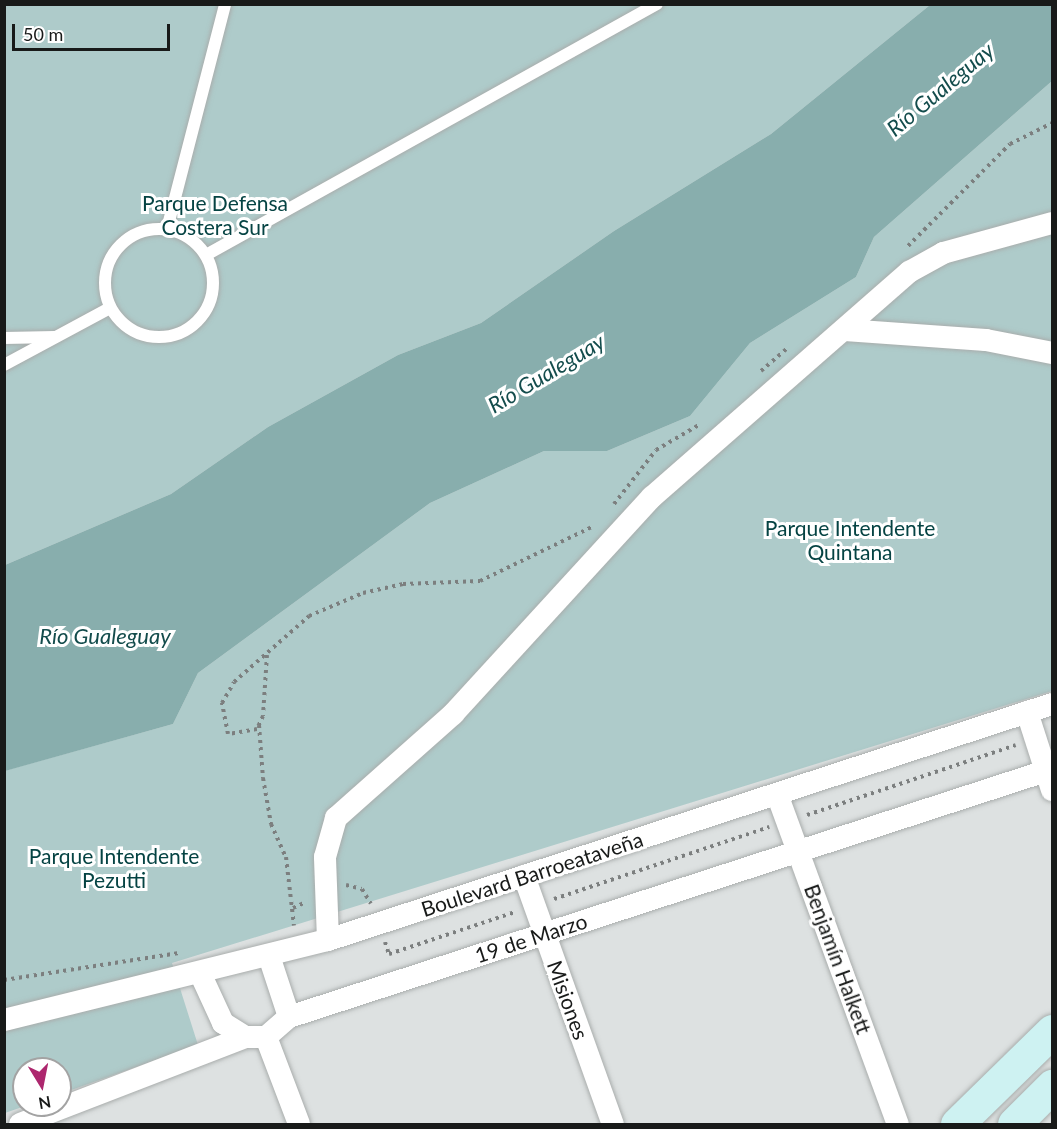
<!DOCTYPE html>
<html>
<head>
<meta charset="utf-8">
<style>
	body { margin:0 }
	#map { position:relative; width:1057px; height:1129px; overflow:hidden; background:#dde1e1; font-family:Lato,sans-serif }
	div>[style] { position:absolute }
	[style*='--x'] { left:calc(var(--x)*1px); top:calc(var(--y)*1px); width:calc(var(--w)*1px); rotate:calc(var(--a)*1deg) }
	.green>* { inset:0; background:#aecbca }
	.water>* { inset:0; background:#88aead }
	.path>* { height:4px; margin-top:-2px; transform-origin:0; background:repeating-linear-gradient(90deg,#7c7f7f 0 3px,transparent 0 7.5px) }
	.roads { filter:drop-shadow(0 0 2px #a9adac) drop-shadow(0 0 2px #a9adac) }
	.lane>* { height:12px; margin:-6px; padding:0 6px; transform-origin:6px; border-radius:6px; background:#fff }
	.lane>.ring { margin:-6px; padding:0; box-sizing:content-box; background:none; border:12px solid #fff; border-radius:50% }
	.street>* { height:22px; margin:-11px; padding:0 11px; transform-origin:11px; border-radius:11px; background:#fff }
	.secondary>* { height:33px; margin:-16.5px; padding:0 16.5px; transform-origin:16.5px; border-radius:16.5px; background:#cef2f2 }
	span { translate:-50% -50%; white-space:nowrap; text-align:center; line-height:1.15; -webkit-text-stroke:6px #fff; paint-order:stroke }
	.park-label { font-size:21px; color:#054343 }
	.street-label { font-size:21px; color:#181a19 }
	.water-label { font-size:22px; color:#134c4c; font-style:italic }
	.frame { position:absolute; inset:0; border:6px solid #181a19; pointer-events:none }
	.north { position:absolute; left:12px; top:1057px; width:60px; height:60px; box-sizing:border-box; background:#fff; border:2px solid #a3a3a3; border-radius:50%; rotate:170deg; font-size:16px; font-weight:700; line-height:24px; text-align:center; color:#181a19 }
	.north::after { content:''; display:block; margin:auto; width:21px; height:27px; background:#ad276e; clip-path:polygon(50% 0,100% 100%,50% 72%,0 100%) }
	.scale { position:absolute; left:12px; top:24px; width:158px; height:27px; box-sizing:border-box; border:3px solid #181a19; border-top:0; padding-left:8px; font-size:18px; line-height:21px; white-space:nowrap; color:#181a19; -webkit-text-stroke:4px #fff; paint-order:stroke }
</style>
</head>
<body>
<div id="map">
	<div class="green">
		<i style="clip-path:polygon(5px 5px,930px 5px,771px 134px,614px 231px,481px 323px,398px 355px,268px 427px,171px 494px,5px 565px)"></i>
		<i style="clip-path:polygon(1052px 81px,1052px 691px,172px 963px,198px 1045px,60px 1094px,60px 1069px,24px 1069px,28px 1105px,5px 1113px,4px 771px,173px 724px,198px 673px,430px 503px,544px 451px,607px 451px,690px 416px,750px 343px,856px 277px,874px 237px)"></i>
	</div>
	<div class="water">
		<i style="clip-path:polygon(930px 5px,1052px 5px,1052px 81px,874px 237px,856px 277px,750px 343px,690px 416px,607px 451px,544px 451px,430px 503px,198px 673px,173px 724px,5px 771px,5px 565px,171px 494px,268px 427px,398px 355px,481px 323px,614px 231px,771px 134px)"></i>
	</div>
	<div class="path">
		<i style="--x:908;--y:246;--w:144;--a:-45"></i>
		<i style="--x:1010;--y:144;--w:47;--a:-26.6"></i>
		<i style="--x:761;--y:371;--w:37;--a:-41"></i>
		<i style="--x:614;--y:504;--w:68;--a:-52.1"></i>
		<i style="--x:656;--y:450;--w:50;--a:-30.2"></i>
		<i style="--x:267;--y:655;--w:61;--a:93.8"></i>
		<i style="--x:263;--y:716;--w:14;--a:115"></i>
		<i style="--x:257;--y:729;--w:29;--a:170"></i>
		<i style="--x:228;--y:734;--w:32;--a:-101"></i>
		<i style="--x:222;--y:703;--w:24;--a:-60"></i>
		<i style="--x:234;--y:682;--w:100;--a:-41.3"></i>
		<i style="--x:309;--y:616;--w:59;--a:-23.1"></i>
		<i style="--x:363;--y:593;--w:41;--a:-12.7"></i>
		<i style="--x:403;--y:584;--w:77;--a:-2.2"></i>
		<i style="--x:480;--y:581;--w:127;--a:-25.8"></i>
		<i style="--x:259;--y:725;--w:53;--a:85.7"></i>
		<i style="--x:263;--y:778;--w:47;--a:80.1"></i>
		<i style="--x:271;--y:824;--w:36;--a:66"></i>
		<i style="--x:286;--y:857;--w:69;--a:83.4"></i>
		<i style="--x:807;--y:815;--w:220;--a:-18.5"></i>
		<i style="--x:346;--y:885;--w:16;--a:14"></i>
		<i style="--x:362;--y:889;--w:17;--a:59"></i>
		<i style="--x:554;--y:899;--w:227;--a:-18.5"></i>
		<i style="--x:293;--y:908;--w:14;--a:-25"></i>
		<i style="--x:385;--y:942;--w:13;--a:72"></i>
		<i style="--x:389;--y:954;--w:133;--a:-18.4"></i>
		<i style="--x:4;--y:980;--w:177;--a:-8.8"></i>
	</div>
	<div class="roads">
		<div class="lane">
			<i class="ring" style="left:105px;top:229px;width:96px;height:96px"></i>
			<i style="--x:167;--y:229;--w:232;--a:-75.5"></i>
			<i style="--x:206;--y:255;--w:516;--a:-29.1"></i>
			<i style="--x:4;--y:338;--w:51;--a:-1.1"></i>
			<i style="--x:4;--y:365;--w:120;--a:-28.3"></i>
		</div>
		<div class="street">
			<i style="--x:845;--y:330;--w:141;--a:4.1"></i>
			<i style="--x:986;--y:340;--w:67;--a:11.1"></i>
			<i style="--x:1027;--y:712;--w:82;--a:72.2"></i>
			<i style="--x:777;--y:794;--w:351;--a:69.9"></i>
			<i style="--x:524;--y:876;--w:263;--a:70.3"></i>
			<i style="--x:328;--y:940;--w:83;--a:-92.1"></i>
			<i style="--x:325;--y:857;--w:41;--a:-74.2"></i>
			<i style="--x:336;--y:818;--w:157;--a:-41.6"></i>
			<i style="--x:453;--y:714;--w:294;--a:-47.5"></i>
			<i style="--x:652;--y:497;--w:342;--a:-41.2"></i>
			<i style="--x:909;--y:272;--w:39;--a:-29"></i>
			<i style="--x:943;--y:253;--w:113;--a:-15.4"></i>
			<i style="--x:269;--y:956;--w:64;--a:71.8"></i>
			<i style="--x:200;--y:973;--w:55;--a:65.3"></i>
			<i style="--x:223;--y:1023;--w:26;--a:32"></i>
			<i style="--x:4;--y:1020;--w:334;--a:-13.9"></i>
			<i style="--x:328;--y:940;--w:761;--a:-18.05"></i>
			<i style="--x:266;--y:1037;--w:93;--a:69.2"></i>
			<i style="--x:20;--y:1124;--w:241;--a:-21.1"></i>
			<i style="--x:245;--y:1037;--w:21;--a:0"></i>
			<i style="--x:266;--y:1037;--w:30;--a:-41"></i>
			<i style="--x:289;--y:1017;--w:802;--a:-18.01"></i>
		</div>
		<div class="secondary">
			<i style="--x:957;--y:1124;--w:133;--a:-44.4"></i>
			<i style="--x:1014;--y:1124;--w:54;--a:-45"></i>
		</div>
	</div>
	<div class="park-label">
		<span style="left:215px;top:215px">Parque Defensa<br>Costera Sur</span>
		<span style="left:850px;top:540px">Parque Intendente<br>Quintana</span>
		<span style="left:114px;top:868px">Parque Intendente<br>Pezutti</span>
	</div>
	<div class="street-label">
		<span style="left:532px;top:874px;rotate:-18deg">Boulevard Barroeataveña</span>
		<span style="left:531px;top:938px;rotate:-18deg">19 de Marzo</span>
		<span style="left:838px;top:959px;rotate:70deg">Benjamín Halkett</span>
		<span style="left:568px;top:1000px;rotate:70deg">Misiones</span>
	</div>
	<div class="water-label">
		<span style="left:940px;top:89px;rotate:-40deg">Río Gualeguay</span>
		<span style="left:546px;top:373px;rotate:-31deg">Río Gualeguay</span>
		<span style="left:105px;top:636px">Río Gualeguay</span>
	</div>
	<div class="frame"></div>
	<div class="north">N</div>
	<div class="scale">50 m</div>
</div>
</body>
</html>
